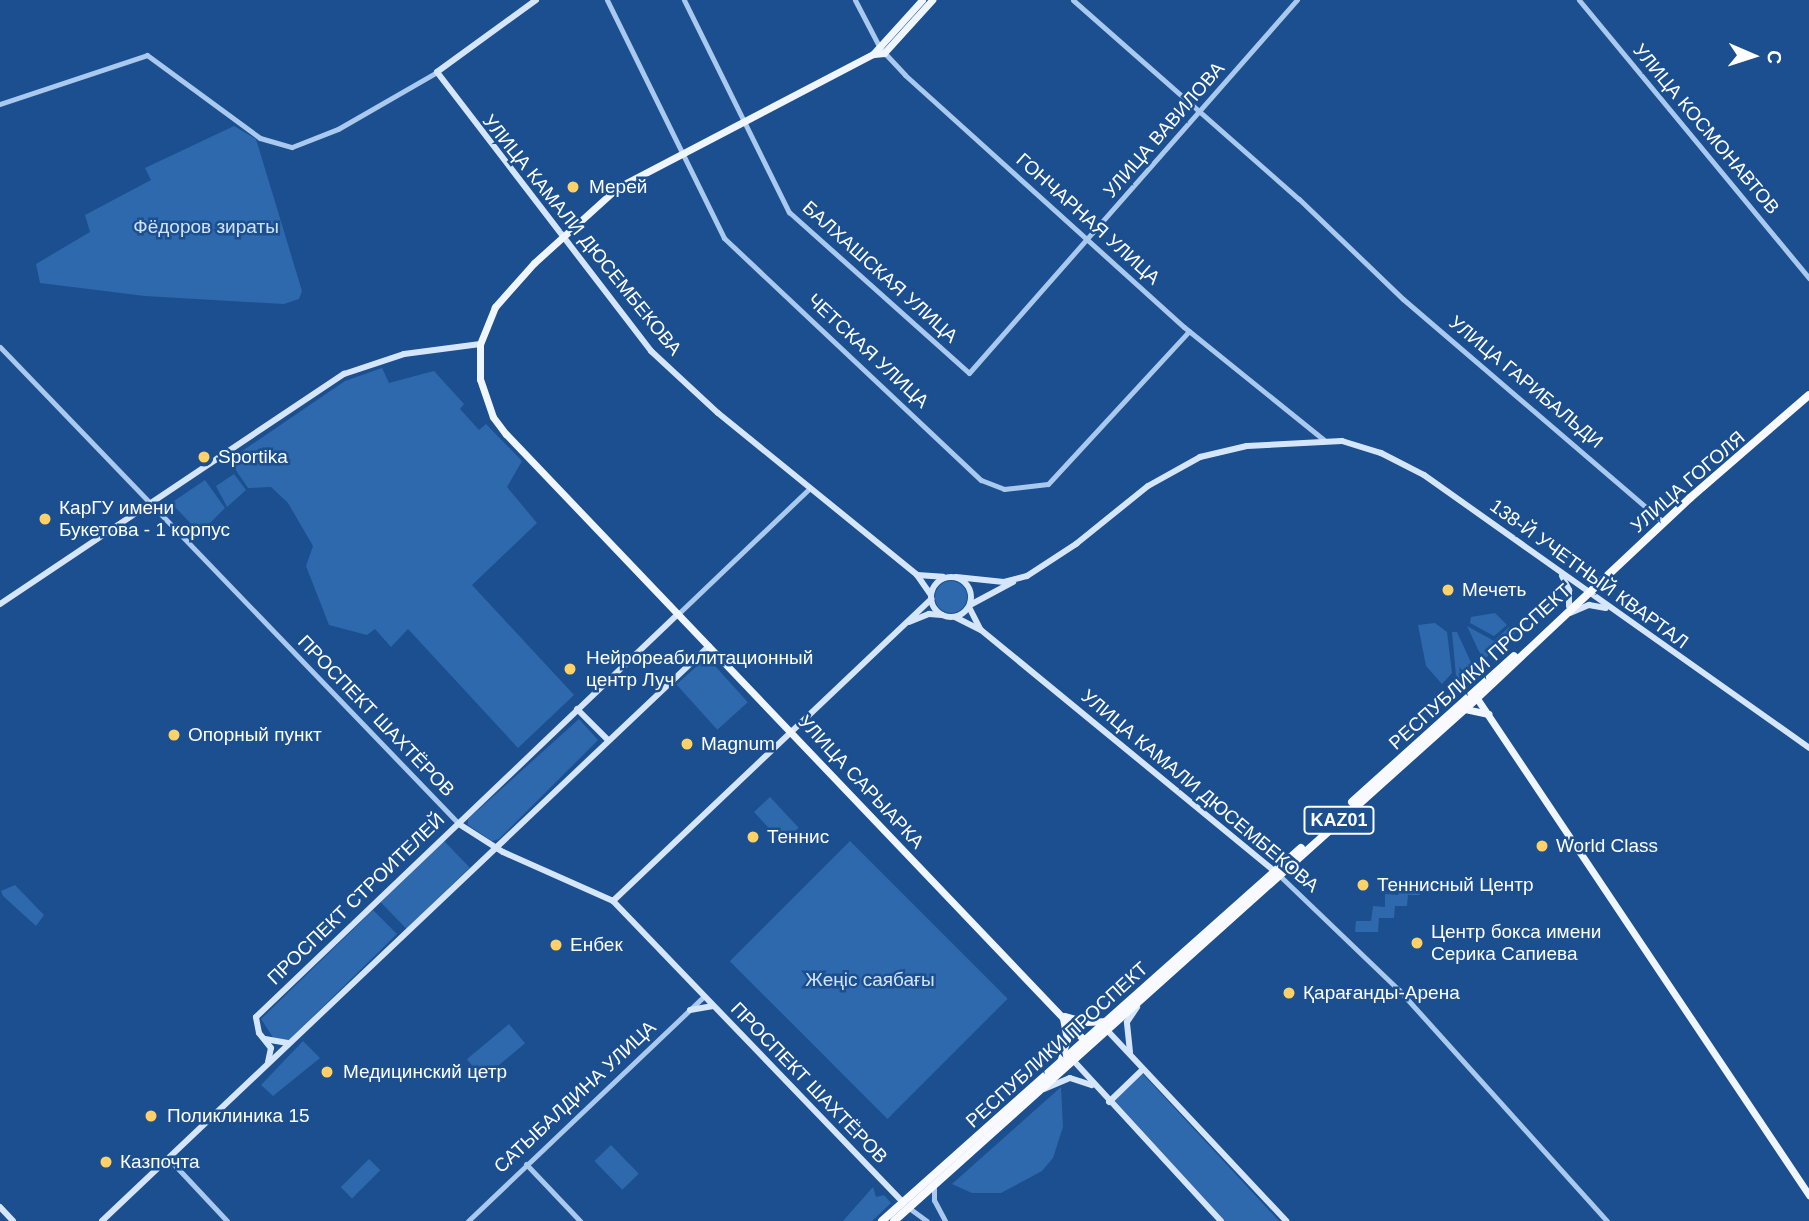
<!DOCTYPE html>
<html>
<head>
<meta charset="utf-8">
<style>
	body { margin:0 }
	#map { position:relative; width:1809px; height:1221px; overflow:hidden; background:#1b4f8f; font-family:Helvetica,sans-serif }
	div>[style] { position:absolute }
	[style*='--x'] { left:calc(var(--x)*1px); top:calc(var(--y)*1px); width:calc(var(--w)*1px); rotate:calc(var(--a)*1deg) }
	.green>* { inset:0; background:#2e69ad; transform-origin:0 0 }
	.round { border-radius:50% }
	.tertiary>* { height:5px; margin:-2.5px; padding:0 2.5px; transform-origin:2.5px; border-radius:2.5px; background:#a9c9ee }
	.secondary>* { height:6px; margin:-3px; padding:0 3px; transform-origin:3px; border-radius:3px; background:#d6e6fa }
	.secondary>.ring { margin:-3px; padding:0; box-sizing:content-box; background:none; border:6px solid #d6e6fa; border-radius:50% }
	.primary>* { height:7px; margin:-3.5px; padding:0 3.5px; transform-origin:3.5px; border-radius:3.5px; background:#f0f6ff }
	.trunk>* { height:8px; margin:-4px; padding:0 4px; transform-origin:4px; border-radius:4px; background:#f8faff }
	.dots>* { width:19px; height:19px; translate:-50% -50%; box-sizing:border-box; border:4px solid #1b4f8f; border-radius:50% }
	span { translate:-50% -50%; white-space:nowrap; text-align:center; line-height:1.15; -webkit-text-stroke:5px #1b4f8f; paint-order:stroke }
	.shield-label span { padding:2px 5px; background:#1b4f8f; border:2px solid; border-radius:5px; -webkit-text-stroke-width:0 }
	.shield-label { font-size:18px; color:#fff; font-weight:700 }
	.street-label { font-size:19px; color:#fff }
	.poi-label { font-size:19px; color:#fff }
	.left { translate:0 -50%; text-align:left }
	.park-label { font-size:19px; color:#cfe3fa }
	.north { position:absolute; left:1718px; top:21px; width:70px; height:70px; -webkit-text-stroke:5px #1b4f8f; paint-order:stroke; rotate:93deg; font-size:19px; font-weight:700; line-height:28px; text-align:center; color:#fff }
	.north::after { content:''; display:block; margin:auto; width:24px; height:32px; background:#fff; clip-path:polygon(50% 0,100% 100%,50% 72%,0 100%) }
</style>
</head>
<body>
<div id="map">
	<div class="green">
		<i style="clip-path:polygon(234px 126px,256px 139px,302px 291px,299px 299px,284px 304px,145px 296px,40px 283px,36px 264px,90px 232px,85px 215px,151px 180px,145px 168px)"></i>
		<i style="clip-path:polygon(382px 368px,389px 383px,434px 371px,464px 404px,460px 409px,479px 430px,486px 424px,522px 461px,507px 487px,537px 523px,472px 585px,574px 695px,518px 748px,408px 629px,391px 647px,375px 629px,367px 635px,329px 625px,306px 566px,313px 546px,288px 503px,271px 487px,248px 488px,229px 460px,345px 381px)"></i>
		<i style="clip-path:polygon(234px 474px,246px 490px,227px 507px,216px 486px)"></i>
		<i style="clip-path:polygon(205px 480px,225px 508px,200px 533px,171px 503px)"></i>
		<i class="round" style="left:935px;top:581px;width:32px;height:32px"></i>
		<i style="clip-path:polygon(1495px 613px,1507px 625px,1494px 636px,1470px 623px,1471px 617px)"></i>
		<i style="clip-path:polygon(1435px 623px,1447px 632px,1452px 673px,1442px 684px,1426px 666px,1418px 625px)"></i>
		<i style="clip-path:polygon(1467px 626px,1494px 641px,1509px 627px,1515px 633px,1483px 660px)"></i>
		<i style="clip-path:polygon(1452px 632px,1457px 632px,1474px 669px,1451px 691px,1446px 686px,1456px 676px)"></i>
		<i style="left:707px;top:657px;width:61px;height:41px;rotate:48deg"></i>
		<i style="clip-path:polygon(579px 719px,598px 740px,499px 839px,492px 841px,468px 825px,468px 819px)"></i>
		<i style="left:770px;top:797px;width:42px;height:22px;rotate:47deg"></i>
		<i style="left:444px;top:841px;width:37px;height:88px;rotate:46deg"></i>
		<i style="left:850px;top:841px;width:223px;height:170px;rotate:45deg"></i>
		<i style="clip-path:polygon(1399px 882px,1421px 883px,1420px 895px,1408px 895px,1407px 906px,1395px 906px,1394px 918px,1379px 918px,1378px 932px,1355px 932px,1356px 921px,1371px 921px,1373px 906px,1385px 907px,1385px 894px,1398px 895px)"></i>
		<i style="clip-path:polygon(15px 885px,44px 915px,36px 926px,3px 896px,1px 891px)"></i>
		<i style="clip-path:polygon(373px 910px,397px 934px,289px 1040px,276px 1042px,261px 1019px)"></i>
		<i style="left:509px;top:1024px;width:25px;height:55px;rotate:50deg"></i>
		<i style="clip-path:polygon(303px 1041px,320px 1058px,273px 1096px,261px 1085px)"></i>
		<i style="clip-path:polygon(1142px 1073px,1279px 1221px,1224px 1221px,1111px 1100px)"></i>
		<i style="clip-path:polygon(1061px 1087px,1063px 1127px,1053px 1158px,1042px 1171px,1001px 1193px,972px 1193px,952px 1184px)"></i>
		<i style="left:611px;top:1145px;width:40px;height:23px;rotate:46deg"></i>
		<i style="left:369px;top:1159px;width:16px;height:40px;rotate:45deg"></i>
		<i style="clip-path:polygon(873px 1187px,876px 1197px,884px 1195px,891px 1203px,872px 1221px,843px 1221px)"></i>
	</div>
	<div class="tertiary">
		<i style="--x:607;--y:0;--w:265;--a:63.8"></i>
		<i style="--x:724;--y:238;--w:353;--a:43.3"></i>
		<i style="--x:981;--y:480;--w:25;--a:21"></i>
		<i style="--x:1004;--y:489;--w:44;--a:-6.5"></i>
		<i style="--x:1048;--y:484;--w:208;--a:-47.3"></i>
		<i style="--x:684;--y:0;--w:237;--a:63.7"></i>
		<i style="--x:789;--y:212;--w:241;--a:41.8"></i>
		<i style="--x:969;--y:373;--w:497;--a:-48.7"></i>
		<i style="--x:855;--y:0;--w:54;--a:62.5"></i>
		<i style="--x:880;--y:48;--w:37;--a:47"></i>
		<i style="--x:905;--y:75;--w:376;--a:42.1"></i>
		<i style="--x:1184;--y:327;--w:180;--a:38.9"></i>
		<i style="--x:1073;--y:0;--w:301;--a:41.4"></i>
		<i style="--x:1299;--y:199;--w:144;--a:43.9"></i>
		<i style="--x:1403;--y:299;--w:343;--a:40.6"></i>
		<i style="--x:1579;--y:0;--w:361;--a:50.4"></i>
		<i style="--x:0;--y:104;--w:155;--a:-18.4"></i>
		<i style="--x:147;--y:55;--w:140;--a:36.3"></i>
		<i style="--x:260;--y:138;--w:33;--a:16"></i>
		<i style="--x:292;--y:147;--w:49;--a:-21.4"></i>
		<i style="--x:338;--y:129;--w:114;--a:-29.9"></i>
		<i style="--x:0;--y:347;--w:662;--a:46.1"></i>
		<i style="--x:678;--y:614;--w:181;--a:-43.7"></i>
		<i style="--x:1280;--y:876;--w:165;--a:43.8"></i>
		<i style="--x:1399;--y:990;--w:311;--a:48"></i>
		<i style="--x:169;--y:1159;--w:85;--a:46.9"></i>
		<i style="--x:526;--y:1164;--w:79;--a:46.5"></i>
		<i style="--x:934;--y:1185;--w:15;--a:90"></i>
		<i style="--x:934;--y:1200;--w:24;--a:62"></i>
		<i style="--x:909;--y:1208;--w:22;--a:36"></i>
		<i style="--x:468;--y:1221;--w:326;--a:-43.6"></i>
	</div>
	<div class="secondary">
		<i style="--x:536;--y:0;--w:122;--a:144"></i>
		<i style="--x:437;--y:72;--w:352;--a:52.5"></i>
		<i style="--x:651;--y:351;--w:91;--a:42.8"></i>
		<i style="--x:718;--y:413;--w:257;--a:39.1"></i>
		<i style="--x:917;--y:575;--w:24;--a:55"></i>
		<i style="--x:917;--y:575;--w:26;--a:4"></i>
		<i style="--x:1562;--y:576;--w:16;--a:63"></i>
		<i style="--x:1569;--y:590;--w:16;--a:90"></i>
		<i class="ring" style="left:931px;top:577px;width:34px;height:34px"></i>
		<i style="--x:956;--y:577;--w:48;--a:5.9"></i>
		<i style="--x:1004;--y:582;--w:24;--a:-15"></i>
		<i style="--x:1027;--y:576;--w:59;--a:-33.1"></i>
		<i style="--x:1076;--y:544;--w:92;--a:-38.9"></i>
		<i style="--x:1148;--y:486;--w:60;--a:-29.1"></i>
		<i style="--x:1200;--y:457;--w:48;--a:-13.2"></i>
		<i style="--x:1247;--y:446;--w:95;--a:-3"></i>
		<i style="--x:1342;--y:441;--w:41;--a:17.1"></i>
		<i style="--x:1381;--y:453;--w:48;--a:27.1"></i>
		<i style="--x:1424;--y:475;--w:472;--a:35.3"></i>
		<i style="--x:0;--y:604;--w:414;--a:-33.8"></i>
		<i style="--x:344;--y:374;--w:63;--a:-18.4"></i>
		<i style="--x:404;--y:354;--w:77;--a:-7.5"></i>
		<i style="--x:970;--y:605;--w:49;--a:-28.1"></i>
		<i style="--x:969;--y:607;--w:25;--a:63"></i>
		<i style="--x:1570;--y:613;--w:21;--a:-23"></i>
		<i style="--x:1589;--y:605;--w:17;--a:10"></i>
		<i style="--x:955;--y:617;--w:29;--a:27"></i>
		<i style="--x:981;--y:630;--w:382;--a:39.4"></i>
		<i style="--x:909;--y:622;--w:22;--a:-22"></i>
		<i style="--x:929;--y:614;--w:13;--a:4"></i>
		<i style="--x:577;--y:709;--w:44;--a:45"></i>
		<i style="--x:459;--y:824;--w:52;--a:32.5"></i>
		<i style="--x:503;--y:852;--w:120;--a:24"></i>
		<i style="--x:613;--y:901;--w:419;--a:46.1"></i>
		<i style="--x:613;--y:901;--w:439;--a:-43.5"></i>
		<i style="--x:690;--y:1010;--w:22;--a:-10"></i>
		<i style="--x:1105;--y:1028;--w:265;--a:46.8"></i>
		<i style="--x:265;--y:1039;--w:23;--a:10"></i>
		<i style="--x:1130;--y:1052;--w:30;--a:-96"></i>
		<i style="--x:1127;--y:1022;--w:18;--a:-56"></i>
		<i style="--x:1072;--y:1059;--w:220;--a:47.4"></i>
		<i style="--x:268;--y:1062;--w:14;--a:-78"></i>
		<i style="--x:271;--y:1048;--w:19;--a:-129"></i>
		<i style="--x:259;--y:1033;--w:16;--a:-101"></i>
		<i style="--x:256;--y:1017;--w:584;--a:-43.68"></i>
		<i style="--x:1044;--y:1089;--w:28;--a:-23"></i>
		<i style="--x:1070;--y:1078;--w:23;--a:18"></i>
		<i style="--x:1109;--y:1102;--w:47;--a:-44.1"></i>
		<i style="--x:0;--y:1207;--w:19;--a:47"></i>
		<i style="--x:102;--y:1221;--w:836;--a:-43.45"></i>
	</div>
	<div class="primary">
		<i style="--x:922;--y:0;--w:73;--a:132.2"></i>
		<i style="--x:873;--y:54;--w:289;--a:152.4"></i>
		<i style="--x:617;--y:188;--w:112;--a:137.9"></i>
		<i style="--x:534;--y:263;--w:59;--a:131.6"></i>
		<i style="--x:495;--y:307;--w:40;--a:112"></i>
		<i style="--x:480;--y:344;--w:35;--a:90"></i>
		<i style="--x:480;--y:379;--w:40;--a:71.1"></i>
		<i style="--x:493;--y:417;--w:21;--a:53"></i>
		<i style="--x:506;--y:434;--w:842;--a:46.35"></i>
		<i style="--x:874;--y:54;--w:10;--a:-6"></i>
		<i style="--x:884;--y:53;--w:72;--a:-47.8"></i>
		<i style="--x:1474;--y:694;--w:603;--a:56.23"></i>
		<i style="--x:1465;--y:709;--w:24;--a:12"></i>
		<i style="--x:1064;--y:1016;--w:23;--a:15"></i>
		<i style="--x:1086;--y:1022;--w:21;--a:-3"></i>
		<i style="--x:1060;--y:1062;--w:24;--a:-73"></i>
		<i style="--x:1067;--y:1039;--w:20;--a:-101"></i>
	</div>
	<div class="trunk">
		<i style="--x:1352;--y:802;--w:218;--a:-42"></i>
		<i style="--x:882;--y:1221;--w:561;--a:-41.68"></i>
		<i style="--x:894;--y:1221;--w:783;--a:-41.89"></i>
		<i style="--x:1477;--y:698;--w:292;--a:-43.2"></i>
		<i style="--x:1690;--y:498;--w:157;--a:-40.9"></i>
	</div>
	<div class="dots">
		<i style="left:573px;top:187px;background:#ffd166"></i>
		<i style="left:204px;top:457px;background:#ffd166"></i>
		<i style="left:45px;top:519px;background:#ffd166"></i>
		<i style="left:1448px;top:590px;background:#ffd166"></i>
		<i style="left:570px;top:669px;background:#ffd166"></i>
		<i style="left:174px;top:735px;background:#ffd166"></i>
		<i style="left:687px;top:744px;background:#ffd166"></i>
		<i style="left:753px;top:837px;background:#ffd166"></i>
		<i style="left:1542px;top:846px;background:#ffd166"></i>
		<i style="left:1363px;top:885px;background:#ffd166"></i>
		<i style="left:1417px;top:943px;background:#ffd166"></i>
		<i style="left:556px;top:945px;background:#ffd166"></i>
		<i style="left:1289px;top:993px;background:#ffd166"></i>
		<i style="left:327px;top:1072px;background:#ffd166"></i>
		<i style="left:151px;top:1116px;background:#ffd166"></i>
		<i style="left:106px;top:1162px;background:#ffd166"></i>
	</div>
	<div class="shield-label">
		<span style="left:1339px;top:820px">KАZ01</span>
	</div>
	<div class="street-label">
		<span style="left:1706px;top:129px;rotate:50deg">УЛИЦА КОСМОНАВТОВ</span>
		<span style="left:1164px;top:130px;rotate:-49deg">УЛИЦА ВАВИЛОВА</span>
		<span style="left:1088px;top:219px;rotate:42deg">ГОНЧАРНАЯ УЛИЦА</span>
		<span style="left:582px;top:235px;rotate:51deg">УЛИЦА КАМАЛИ ДЮСЕМБЕКОВА</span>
		<span style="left:880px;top:272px;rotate:42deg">БАЛХАШСКАЯ УЛИЦА</span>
		<span style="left:868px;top:351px;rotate:43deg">ЧЕТСКАЯ УЛИЦА</span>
		<span style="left:1526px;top:382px;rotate:40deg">УЛИЦА ГАРИБАЛЬДИ</span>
		<span style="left:1688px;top:482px;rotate:-41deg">УЛИЦА ГОГОЛЯ</span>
		<span style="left:1589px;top:574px;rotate:36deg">138-Й УЧЕТНЫЙ КВАРТАЛ</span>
		<span style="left:1480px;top:667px;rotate:-42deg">РЕСПУБЛИКИ ПРОСПЕКТ</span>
		<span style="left:376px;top:716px;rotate:46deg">ПРОСПЕКТ ШАХТЁРОВ</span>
		<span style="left:861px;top:782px;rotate:47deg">УЛИЦА САРЫАРКА</span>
		<span style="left:1200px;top:791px;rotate:40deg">УЛИЦА КАМАЛИ ДЮСЕМБЕКОВА</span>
		<span style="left:356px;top:899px;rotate:-44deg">ПРОСПЕКТ СТРОИТЕЛЕЙ</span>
		<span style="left:1057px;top:1045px;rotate:-42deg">РЕСПУБЛИКИ ПРОСПЕКТ</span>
		<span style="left:809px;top:1083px;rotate:46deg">ПРОСПЕКТ ШАХТЁРОВ</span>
		<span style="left:575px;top:1097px;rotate:-43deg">САТЫБАЛДИНА УЛИЦА</span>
	</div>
	<div class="poi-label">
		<span class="left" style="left:589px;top:187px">Мерей</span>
		<span class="left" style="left:218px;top:457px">Sportika</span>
		<span class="left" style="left:59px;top:519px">КарГУ имени<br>Букетова - 1 корпус</span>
		<span class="left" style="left:1462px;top:590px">Мечеть</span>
		<span class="left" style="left:586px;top:669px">Нейрореабилитационный<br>центр Луч</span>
		<span class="left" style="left:188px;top:735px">Опорный пункт</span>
		<span class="left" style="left:701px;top:744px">Magnum</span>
		<span class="left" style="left:767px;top:837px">Теннис</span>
		<span class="left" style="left:1556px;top:846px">World Class</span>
		<span class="left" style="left:1377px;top:885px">Теннисный Центр</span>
		<span class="left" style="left:1431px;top:943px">Центр бокса имени<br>Серика Сапиева</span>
		<span class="left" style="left:570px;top:945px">Енбек</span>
		<span class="left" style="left:1303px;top:993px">Қарағанды-Арена</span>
		<span class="left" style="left:343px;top:1072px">Медицинский цетр</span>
		<span class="left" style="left:167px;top:1116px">Поликлиника 15</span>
		<span class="left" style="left:120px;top:1162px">Казпочта</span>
	</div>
	<div class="park-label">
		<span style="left:206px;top:227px">Фёдоров зираты</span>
		<span style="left:870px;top:980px">Жеңіс саябағы</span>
	</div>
	<div class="north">С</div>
</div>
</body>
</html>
